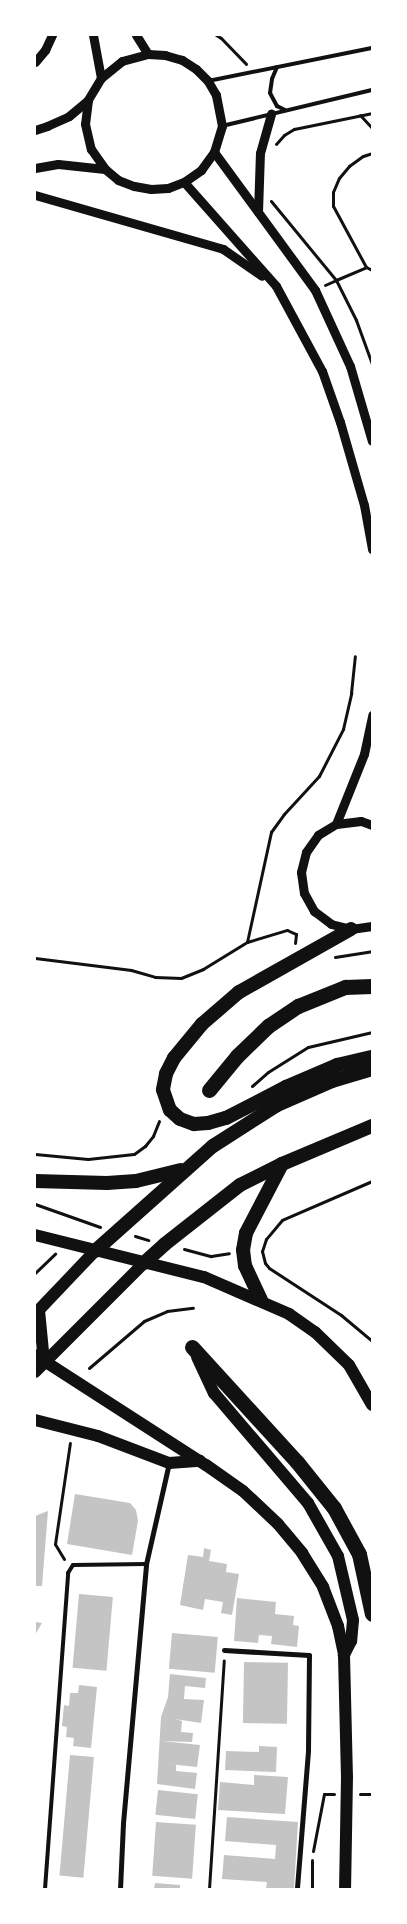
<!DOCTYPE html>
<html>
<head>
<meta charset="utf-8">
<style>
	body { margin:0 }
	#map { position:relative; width:407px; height:1924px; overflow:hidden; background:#fff; font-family:"Sofia Sans Condensed",sans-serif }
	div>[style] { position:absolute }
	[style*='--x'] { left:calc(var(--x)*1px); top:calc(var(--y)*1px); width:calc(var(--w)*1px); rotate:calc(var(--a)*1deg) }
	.building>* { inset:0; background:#c4c4c4; transform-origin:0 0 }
	.path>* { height:3px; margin:-1.5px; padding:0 1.5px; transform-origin:1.5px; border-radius:1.5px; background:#111 }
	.service>* { height:4px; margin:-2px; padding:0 2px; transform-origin:2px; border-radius:2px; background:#111 }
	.minor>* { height:5px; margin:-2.5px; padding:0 2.5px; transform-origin:2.5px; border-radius:2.5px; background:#111 }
	.tertiary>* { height:9px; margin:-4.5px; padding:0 4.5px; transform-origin:4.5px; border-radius:4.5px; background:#111 }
	.primary>* { height:12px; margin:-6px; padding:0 6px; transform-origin:6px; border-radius:6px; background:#111 }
	.trunk>* { height:14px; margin:-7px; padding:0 7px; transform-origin:7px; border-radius:7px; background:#111 }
	.motorway>* { height:15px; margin:-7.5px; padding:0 7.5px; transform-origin:7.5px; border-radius:7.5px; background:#111 }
	span { translate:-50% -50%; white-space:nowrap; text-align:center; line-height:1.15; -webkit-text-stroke:4px #fff; paint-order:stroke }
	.frame { position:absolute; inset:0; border:36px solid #fff; pointer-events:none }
</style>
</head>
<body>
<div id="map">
	<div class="building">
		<i style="clip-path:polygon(75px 1494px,130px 1503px,136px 1510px,138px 1521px,132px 1555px,67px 1544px)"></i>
		<i style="clip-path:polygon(48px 1511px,42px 1586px,35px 1586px,35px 1516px)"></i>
		<i style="clip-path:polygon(204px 1548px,211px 1550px,209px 1561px,227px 1564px,226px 1572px,239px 1574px,232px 1615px,221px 1613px,223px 1602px,205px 1599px,203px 1610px,180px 1605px,188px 1555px,203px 1557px)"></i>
		<i style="left:79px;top:1594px;width:34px;height:74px;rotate:5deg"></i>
		<i style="clip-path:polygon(237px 1598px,276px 1602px,275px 1614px,294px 1616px,293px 1625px,299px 1626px,297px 1647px,271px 1644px,272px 1636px,259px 1635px,258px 1643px,234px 1641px)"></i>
		<i style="clip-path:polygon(35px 1622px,42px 1623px,35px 1635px)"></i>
		<i style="left:172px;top:1633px;width:46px;height:36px;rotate:5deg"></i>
		<i style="left:244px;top:1662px;width:44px;height:61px;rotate:1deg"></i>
		<i style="clip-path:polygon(170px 1674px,206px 1678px,205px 1688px,185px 1686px,184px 1699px,204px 1700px,201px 1723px,175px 1719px,182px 1721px,181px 1732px,193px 1733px,192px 1742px,162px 1741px,200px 1745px,197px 1767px,168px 1764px,176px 1765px,176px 1771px,197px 1773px,195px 1789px,157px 1784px,161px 1717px,168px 1697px)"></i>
		<i style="clip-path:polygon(79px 1685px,97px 1687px,91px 1748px,73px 1746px,74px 1738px,66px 1737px,67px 1727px,62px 1726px,64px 1705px,69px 1706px,70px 1693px,78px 1693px)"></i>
		<i style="clip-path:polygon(259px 1746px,277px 1747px,276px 1772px,225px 1770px,226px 1751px,259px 1752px)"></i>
		<i style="left:70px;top:1755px;width:24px;height:121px;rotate:5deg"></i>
		<i style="clip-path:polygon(254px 1775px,288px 1777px,285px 1814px,218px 1810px,220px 1782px,254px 1785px)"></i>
		<i style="left:158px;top:1790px;width:40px;height:25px;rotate:6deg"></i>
		<i style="clip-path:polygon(227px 1817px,298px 1822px,294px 1889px,266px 1889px,267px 1882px,222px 1879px,224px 1855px,275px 1859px,276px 1845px,225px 1841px)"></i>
		<i style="left:156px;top:1822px;width:40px;height:54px;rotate:4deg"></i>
		<i style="clip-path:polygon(155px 1883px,180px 1885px,180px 1889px,154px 1889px)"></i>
	</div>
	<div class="path">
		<i style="--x:216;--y:35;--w:6;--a:31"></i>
		<i style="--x:221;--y:38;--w:36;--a:46"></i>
		<i style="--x:360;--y:115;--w:18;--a:47"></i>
		<i style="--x:276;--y:144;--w:12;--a:-48"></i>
		<i style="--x:284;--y:135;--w:12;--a:-31"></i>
		<i style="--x:294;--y:129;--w:80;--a:-11.6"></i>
		<i style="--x:271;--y:201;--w:102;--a:50.6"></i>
		<i style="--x:336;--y:280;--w:33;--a:-23"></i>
		<i style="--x:366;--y:267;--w:7;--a:27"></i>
		<i style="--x:366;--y:267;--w:69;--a:-118.4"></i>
		<i style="--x:333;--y:206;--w:14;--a:-90"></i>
		<i style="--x:333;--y:192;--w:15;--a:-67"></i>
		<i style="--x:339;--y:178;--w:16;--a:-50"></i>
		<i style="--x:349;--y:166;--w:17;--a:-36"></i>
		<i style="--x:363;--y:156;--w:9;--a:-18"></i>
		<i style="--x:325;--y:285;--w:12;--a:-24"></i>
		<i style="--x:336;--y:280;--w:45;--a:63.4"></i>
		<i style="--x:356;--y:320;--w:47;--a:70"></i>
		<i style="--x:247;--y:942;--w:42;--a:-16.7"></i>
		<i style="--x:287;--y:930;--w:10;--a:24"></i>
		<i style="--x:296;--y:934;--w:9;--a:96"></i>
		<i style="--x:335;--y:957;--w:37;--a:-9"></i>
		<i style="--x:35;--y:958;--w:97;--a:7.1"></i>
		<i style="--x:131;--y:970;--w:25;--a:16"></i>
		<i style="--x:155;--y:977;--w:26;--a:2"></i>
		<i style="--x:181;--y:978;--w:24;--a:-22"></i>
		<i style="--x:203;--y:969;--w:52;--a:-31.5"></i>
		<i style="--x:247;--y:942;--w:113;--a:-77.7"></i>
		<i style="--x:271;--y:832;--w:22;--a:-54"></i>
		<i style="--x:284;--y:814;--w:52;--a:-47.4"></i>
		<i style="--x:319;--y:776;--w:53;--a:-62.9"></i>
		<i style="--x:343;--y:729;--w:37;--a:-77"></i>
		<i style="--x:351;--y:693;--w:37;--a:-84"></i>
		<i style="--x:252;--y:1086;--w:21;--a:-41"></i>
		<i style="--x:268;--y:1072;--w:47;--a:-32"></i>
		<i style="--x:308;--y:1047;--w:66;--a:-13.2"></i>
		<i style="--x:35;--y:1154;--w:53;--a:5.4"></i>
		<i style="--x:88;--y:1159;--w:46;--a:-6.2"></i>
		<i style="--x:134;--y:1154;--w:14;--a:-36"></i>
		<i style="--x:145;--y:1146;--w:13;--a:-51"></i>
		<i style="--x:153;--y:1136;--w:16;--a:-68"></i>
		<i style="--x:372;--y:1181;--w:98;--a:156.6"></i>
		<i style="--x:282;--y:1220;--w:25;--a:130"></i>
		<i style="--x:266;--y:1239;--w:13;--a:108"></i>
		<i style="--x:262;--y:1251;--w:12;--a:76"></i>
		<i style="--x:265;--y:1263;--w:6;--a:51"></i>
		<i style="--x:269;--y:1268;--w:86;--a:33.1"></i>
		<i style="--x:341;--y:1315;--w:40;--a:40"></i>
		<i style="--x:35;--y:1204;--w:69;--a:19.5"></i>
		<i style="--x:135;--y:1236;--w:14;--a:17"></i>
		<i style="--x:184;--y:1249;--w:28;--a:15"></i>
		<i style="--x:211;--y:1256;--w:18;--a:-9"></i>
		<i style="--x:35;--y:1273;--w:28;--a:-44"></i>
		<i style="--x:89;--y:1368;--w:72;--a:-40.5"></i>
		<i style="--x:144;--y:1321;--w:25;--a:-23"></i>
		<i style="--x:167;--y:1311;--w:26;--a:-7"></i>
		<i style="--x:64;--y:1559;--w:17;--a:-121"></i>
		<i style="--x:55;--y:1544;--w:102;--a:-81.6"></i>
		<i style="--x:360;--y:1794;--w:12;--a:0"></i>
		<i style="--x:313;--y:1851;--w:58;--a:-79.1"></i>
		<i style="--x:324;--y:1794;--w:10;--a:0"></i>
		<i style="--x:209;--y:1889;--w:229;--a:-86.3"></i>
		<i style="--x:312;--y:1889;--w:29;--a:-90"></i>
	</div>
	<div class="service">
		<i style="--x:277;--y:67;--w:13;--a:113"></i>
		<i style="--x:272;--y:79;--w:14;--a:98"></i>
		<i style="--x:270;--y:93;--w:15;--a:62"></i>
		<i style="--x:277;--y:106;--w:9;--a:27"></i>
		<i style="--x:208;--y:81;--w:167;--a:-11.4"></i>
		<i style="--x:222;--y:126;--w:154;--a:-13.5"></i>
		<i style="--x:45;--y:1889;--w:317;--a:-85.8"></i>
		<i style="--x:68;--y:1573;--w:9;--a:-58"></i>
		<i style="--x:73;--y:1565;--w:73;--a:-0.8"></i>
	</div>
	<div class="minor">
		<i style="--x:224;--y:1650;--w:85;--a:3.4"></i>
		<i style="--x:309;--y:1655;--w:96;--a:90.6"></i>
		<i style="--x:308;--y:1751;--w:138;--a:94.6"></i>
		<i style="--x:120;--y:1889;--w:66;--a:-87.4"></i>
		<i style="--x:123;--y:1823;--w:260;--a:-84.9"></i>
		<i style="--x:146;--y:1564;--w:104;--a:-77.2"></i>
	</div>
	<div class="tertiary">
		<i style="--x:93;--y:35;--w:44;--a:79.5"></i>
		<i style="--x:136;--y:35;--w:22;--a:58"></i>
		<i style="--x:35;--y:62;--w:16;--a:-50"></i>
		<i style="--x:45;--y:50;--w:17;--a:-65"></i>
		<i style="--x:35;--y:130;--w:13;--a:-18"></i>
		<i style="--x:47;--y:126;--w:24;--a:-24"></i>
		<i style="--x:69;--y:116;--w:25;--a:-40"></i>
		<i style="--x:214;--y:152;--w:171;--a:53.8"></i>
		<i style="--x:315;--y:290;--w:84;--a:65.3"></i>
		<i style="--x:350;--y:366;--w:78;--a:73.7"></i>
		<i style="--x:35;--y:168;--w:23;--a:-10"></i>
		<i style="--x:58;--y:164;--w:47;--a:6.1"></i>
		<i style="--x:105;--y:169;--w:17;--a:40"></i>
		<i style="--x:118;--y:180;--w:17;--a:21"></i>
		<i style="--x:134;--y:186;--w:17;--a:10"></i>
		<i style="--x:151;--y:189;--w:17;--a:-3"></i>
		<i style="--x:168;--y:188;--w:17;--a:-21"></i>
		<i style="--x:184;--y:182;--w:21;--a:-35"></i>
		<i style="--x:201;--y:170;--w:22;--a:-54"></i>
		<i style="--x:214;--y:152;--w:27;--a:-73"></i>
		<i style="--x:222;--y:126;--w:32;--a:-101"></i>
		<i style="--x:216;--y:95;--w:16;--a:-120"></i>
		<i style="--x:208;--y:81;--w:17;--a:-135"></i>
		<i style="--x:196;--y:69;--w:17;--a:-147"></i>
		<i style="--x:182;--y:60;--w:18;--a:-164"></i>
		<i style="--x:165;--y:55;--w:17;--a:-177"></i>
		<i style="--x:148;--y:54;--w:27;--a:165"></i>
		<i style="--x:122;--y:61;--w:27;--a:141"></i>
		<i style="--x:101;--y:78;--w:26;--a:121"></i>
		<i style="--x:88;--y:100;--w:24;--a:97"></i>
		<i style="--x:85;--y:124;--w:26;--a:77"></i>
		<i style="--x:91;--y:149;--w:24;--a:55"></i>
		<i style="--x:184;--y:182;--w:139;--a:48.5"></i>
		<i style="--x:276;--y:286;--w:97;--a:61.6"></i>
		<i style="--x:322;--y:371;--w:54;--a:70.6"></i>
		<i style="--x:340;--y:422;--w:86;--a:73.9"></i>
		<i style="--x:364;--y:505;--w:45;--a:79.7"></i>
		<i style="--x:35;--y:195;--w:196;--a:16"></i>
		<i style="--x:223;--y:249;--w:47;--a:34.7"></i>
		<i style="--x:258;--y:212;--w:59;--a:-88.1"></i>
		<i style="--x:260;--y:153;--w:41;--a:-74.2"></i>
		<i style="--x:336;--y:824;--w:75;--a:-68.2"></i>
		<i style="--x:364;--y:754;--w:40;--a:-78"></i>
		<i style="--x:372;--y:825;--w:12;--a:-160"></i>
		<i style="--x:361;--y:821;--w:25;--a:173"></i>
		<i style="--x:336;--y:824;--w:21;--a:149"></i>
		<i style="--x:318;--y:835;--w:21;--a:125"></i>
		<i style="--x:306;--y:852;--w:21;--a:104"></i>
		<i style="--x:301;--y:872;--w:21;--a:82"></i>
		<i style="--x:304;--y:893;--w:21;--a:61"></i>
		<i style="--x:314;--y:911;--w:21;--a:37"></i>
		<i style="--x:331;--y:924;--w:21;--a:14"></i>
		<i style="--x:351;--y:929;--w:21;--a:-8"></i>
	</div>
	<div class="primary">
		<i style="--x:35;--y:1235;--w:174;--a:14"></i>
		<i style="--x:204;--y:1277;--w:93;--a:23.5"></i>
		<i style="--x:289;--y:1314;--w:32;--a:35"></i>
		<i style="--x:315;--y:1332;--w:47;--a:44.1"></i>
		<i style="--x:349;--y:1365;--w:46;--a:60.1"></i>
		<i style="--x:39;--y:1310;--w:52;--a:84.5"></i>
		<i style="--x:35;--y:1314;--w:87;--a:-46.4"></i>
		<i style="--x:35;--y:1355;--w:203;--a:32.8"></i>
		<i style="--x:206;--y:1465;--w:45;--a:35.1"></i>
		<i style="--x:243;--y:1491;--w:48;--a:43.3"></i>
		<i style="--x:278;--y:1524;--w:38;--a:50"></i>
		<i style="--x:302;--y:1553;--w:40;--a:58"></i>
		<i style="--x:323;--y:1587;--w:42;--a:69"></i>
		<i style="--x:338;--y:1626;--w:30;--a:78"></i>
		<i style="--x:344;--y:1655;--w:122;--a:88.6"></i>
		<i style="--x:347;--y:1777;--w:112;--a:91"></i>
		<i style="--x:197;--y:1357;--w:40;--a:65"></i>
		<i style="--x:214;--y:1393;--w:145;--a:49.5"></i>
		<i style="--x:308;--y:1503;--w:61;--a:60.5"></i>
		<i style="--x:338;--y:1556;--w:66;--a:76.8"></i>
		<i style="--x:353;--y:1620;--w:21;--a:95"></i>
		<i style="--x:351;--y:1641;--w:16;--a:117"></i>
		<i style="--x:35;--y:1372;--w:154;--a:-45"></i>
		<i style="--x:35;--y:1420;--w:65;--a:14.3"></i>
		<i style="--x:98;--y:1436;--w:76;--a:20.8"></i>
		<i style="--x:169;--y:1463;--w:31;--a:-4"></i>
	</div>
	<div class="trunk">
		<i style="--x:351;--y:929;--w:129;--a:150.6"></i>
		<i style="--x:239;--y:992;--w:49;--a:139.1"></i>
		<i style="--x:202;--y:1024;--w:44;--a:129.5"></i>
		<i style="--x:174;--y:1058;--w:18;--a:117"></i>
		<i style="--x:166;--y:1074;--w:16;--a:101"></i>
		<i style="--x:163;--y:1090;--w:21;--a:71"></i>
		<i style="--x:170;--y:1110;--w:13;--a:42"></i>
		<i style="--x:180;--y:1119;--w:15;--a:20"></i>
		<i style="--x:194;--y:1124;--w:14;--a:-4"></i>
		<i style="--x:208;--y:1123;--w:19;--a:-16"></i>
		<i style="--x:226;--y:1118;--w:68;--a:-27.3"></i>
		<i style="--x:286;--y:1087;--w:56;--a:-23.3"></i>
		<i style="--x:337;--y:1065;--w:36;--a:-13"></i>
		<i style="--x:35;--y:1181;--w:72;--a:1.6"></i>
		<i style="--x:107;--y:1183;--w:29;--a:-4"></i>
		<i style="--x:136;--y:1181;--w:46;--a:-13.7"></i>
		<i style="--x:95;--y:1251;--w:158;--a:-41.7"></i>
		<i style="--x:213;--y:1146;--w:76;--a:-32.6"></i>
		<i style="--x:277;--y:1105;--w:60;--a:-23.6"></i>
		<i style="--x:332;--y:1081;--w:42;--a:-16.7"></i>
		<i style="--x:144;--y:1263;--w:28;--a:-42"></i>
		<i style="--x:165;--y:1244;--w:95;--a:-38.2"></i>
		<i style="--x:240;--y:1185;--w:47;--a:-26.6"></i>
		<i style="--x:282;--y:1164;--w:98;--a:-22.9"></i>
		<i style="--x:261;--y:1300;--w:38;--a:-115"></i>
		<i style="--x:245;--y:1266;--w:16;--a:-97"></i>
		<i style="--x:243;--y:1250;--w:17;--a:-80"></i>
		<i style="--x:246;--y:1233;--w:78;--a:-62.4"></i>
	</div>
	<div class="motorway">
		<i style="--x:209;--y:1090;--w:44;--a:-50.5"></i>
		<i style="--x:237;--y:1056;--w:43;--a:-44.1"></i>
		<i style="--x:268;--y:1026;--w:36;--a:-34"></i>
		<i style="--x:298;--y:1006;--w:51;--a:-22"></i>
		<i style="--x:345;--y:987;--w:27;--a:-2"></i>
		<i style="--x:192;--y:1347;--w:156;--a:47.6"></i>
		<i style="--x:297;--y:1462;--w:59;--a:51.2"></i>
		<i style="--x:334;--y:1508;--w:52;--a:61.5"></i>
		<i style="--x:359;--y:1554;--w:61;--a:77.8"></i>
	</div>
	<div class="frame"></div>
</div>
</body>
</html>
